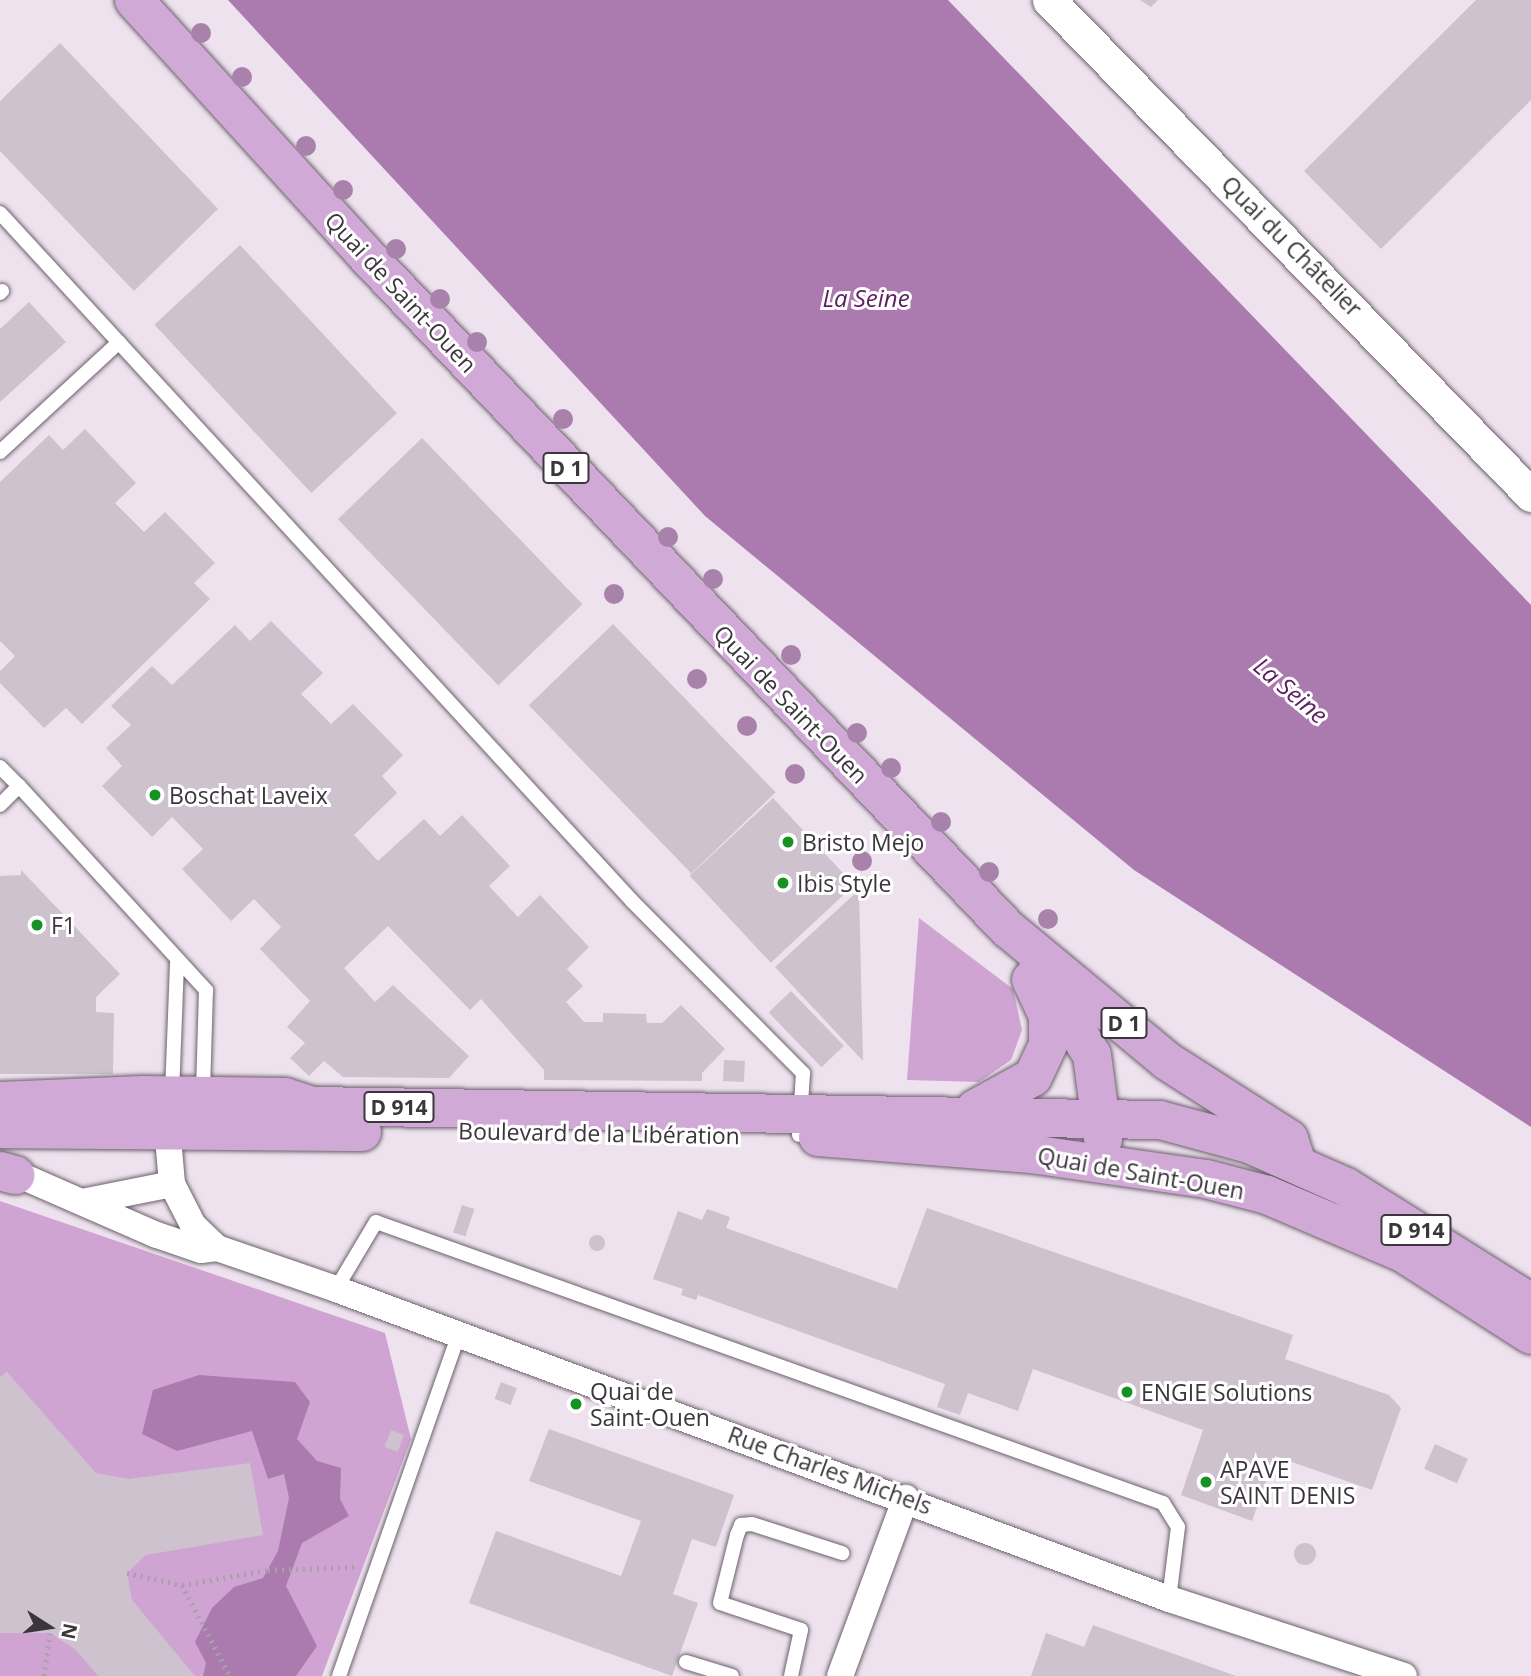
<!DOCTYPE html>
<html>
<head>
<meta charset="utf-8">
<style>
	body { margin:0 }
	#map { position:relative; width:1531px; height:1676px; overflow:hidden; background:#eee2ef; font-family:"Open Sans",sans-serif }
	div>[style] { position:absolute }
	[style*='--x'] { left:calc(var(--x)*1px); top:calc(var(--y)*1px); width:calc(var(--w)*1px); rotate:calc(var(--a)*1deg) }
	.green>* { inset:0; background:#cfa4d2 }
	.water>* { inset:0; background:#ab7bb0 }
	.building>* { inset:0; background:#cdc2ce; transform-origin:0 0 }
	.round { border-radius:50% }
	.path>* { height:4.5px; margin-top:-2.25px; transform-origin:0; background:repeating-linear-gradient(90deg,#a9a0aa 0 2px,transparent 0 7px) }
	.roads { filter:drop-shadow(0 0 2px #6b616b) drop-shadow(0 0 2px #6b616b) }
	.service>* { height:14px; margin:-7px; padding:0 7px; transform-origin:7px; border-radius:7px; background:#fff }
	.minor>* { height:26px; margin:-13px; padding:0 13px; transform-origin:13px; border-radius:13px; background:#fff }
	.tertiary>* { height:33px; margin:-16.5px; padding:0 16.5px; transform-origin:16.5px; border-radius:16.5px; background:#fff }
	.primary>* { height:38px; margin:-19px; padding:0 19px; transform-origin:19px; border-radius:19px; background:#d1a9d6 }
	.trees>* { width:20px; height:20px; margin:-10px; border-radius:50%; background:#a982ac }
	.dots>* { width:19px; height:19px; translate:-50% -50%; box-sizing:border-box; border:4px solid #fff; border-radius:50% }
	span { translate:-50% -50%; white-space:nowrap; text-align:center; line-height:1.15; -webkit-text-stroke:6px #fff; paint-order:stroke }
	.shield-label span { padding:2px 5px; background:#fff; border:2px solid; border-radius:5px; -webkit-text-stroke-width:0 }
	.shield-label { font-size:21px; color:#3a363b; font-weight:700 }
	.street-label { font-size:23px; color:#3a363b }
	.poi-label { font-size:23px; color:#3a363b }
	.left { translate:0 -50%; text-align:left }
	.water-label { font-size:24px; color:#5d2163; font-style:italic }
	.north { position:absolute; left:14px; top:1592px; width:70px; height:70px; -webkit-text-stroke:5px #fff; paint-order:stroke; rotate:102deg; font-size:19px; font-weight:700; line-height:28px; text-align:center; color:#3a363b }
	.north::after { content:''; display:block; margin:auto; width:24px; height:32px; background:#3a363b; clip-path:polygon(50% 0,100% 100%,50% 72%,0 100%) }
</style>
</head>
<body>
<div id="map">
	<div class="green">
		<i style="clip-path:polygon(919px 918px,1013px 989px,1022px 1030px,1011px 1060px,979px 1082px,907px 1080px)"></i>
		<i style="clip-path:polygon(0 1201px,385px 1333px,411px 1439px,322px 1676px,0 1676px)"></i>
	</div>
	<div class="water">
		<i style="clip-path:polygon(228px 0,948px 0,1531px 605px,1531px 1127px,1134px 870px,705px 516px)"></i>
		<i style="clip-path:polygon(199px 1375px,295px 1382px,310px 1402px,297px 1439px,317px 1461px,341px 1468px,340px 1499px,349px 1516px,302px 1543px,286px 1586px,317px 1646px,296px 1676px,203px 1676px,206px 1663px,195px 1642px,212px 1608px,234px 1587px,263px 1578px,278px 1551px,289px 1498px,284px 1474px,268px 1479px,252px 1431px,177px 1451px,142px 1434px,153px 1390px)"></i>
	</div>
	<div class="building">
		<i style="clip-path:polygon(1140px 0,1158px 0,1151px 7px)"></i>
		<i style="clip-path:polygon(1476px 0,1531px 0,1531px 100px,1381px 249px,1304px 171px)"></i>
		<i style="clip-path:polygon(60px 43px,218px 209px,134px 291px,0 151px,0 101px)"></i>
		<i style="left:240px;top:245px;width:230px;height:117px;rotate:47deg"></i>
		<i style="clip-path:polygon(29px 302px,66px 342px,0 402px,0 329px)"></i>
		<i style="clip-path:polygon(85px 429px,136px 483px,115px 503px,144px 532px,165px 512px,215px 563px,194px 583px,210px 599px,82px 724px,66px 708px,44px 728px,0 683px,0 671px,15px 656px,0 641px,0 482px,49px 435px,63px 450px)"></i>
		<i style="left:422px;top:438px;width:231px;height:117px;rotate:46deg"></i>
		<i style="clip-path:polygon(271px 621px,323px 673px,301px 694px,331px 724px,353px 704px,403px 755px,382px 776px,397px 793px,354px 835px,378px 861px,424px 819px,440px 836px,462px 815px,510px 866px,489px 886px,518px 917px,540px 895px,589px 947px,567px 969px,583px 986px,566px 1002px,584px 1022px,603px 1022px,603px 1013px,646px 1014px,647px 1023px,662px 1023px,681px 1005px,725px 1049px,702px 1073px,702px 1081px,544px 1080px,544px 1070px,481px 999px,470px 1010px,388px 926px,344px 968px,375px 1002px,393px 985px,469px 1056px,449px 1078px,343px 1077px,324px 1061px,309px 1076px,290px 1058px,305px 1043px,287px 1027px,310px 1001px,260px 949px,281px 927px,254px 899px,231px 921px,182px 869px,203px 849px,172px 817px,152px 837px,102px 786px,122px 766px,106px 748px,131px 725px,111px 706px,152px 666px,172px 685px,235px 625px,250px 641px)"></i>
		<i style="left:613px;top:624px;width:234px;height:117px;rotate:46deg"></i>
		<i style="left:773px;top:798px;width:119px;height:114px;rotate:47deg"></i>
		<i style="clip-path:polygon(21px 870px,120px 974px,96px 997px,96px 1012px,114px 1013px,113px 1074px,0 1074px,0 876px,21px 875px)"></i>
		<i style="clip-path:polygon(859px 890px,863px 1061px,775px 967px)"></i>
		<i style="left:791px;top:991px;width:76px;height:31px;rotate:46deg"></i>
		<i style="left:724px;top:1060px;width:21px;height:21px;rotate:3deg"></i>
		<i style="left:462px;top:1205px;width:13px;height:29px;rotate:18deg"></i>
		<i style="clip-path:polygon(927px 1208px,1293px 1335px,1285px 1359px,1389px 1395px,1401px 1408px,1372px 1490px,1275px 1456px,1252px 1521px,1181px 1495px,1203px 1430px,1033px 1369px,1018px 1411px,968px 1393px,960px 1415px,937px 1407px,945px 1384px,698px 1295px,696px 1300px,681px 1295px,683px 1289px,653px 1279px,678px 1211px,702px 1220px,707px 1209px,730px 1217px,726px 1228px,897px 1289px)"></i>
		<i class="round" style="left:589px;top:1235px;width:16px;height:16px"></i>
		<i style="clip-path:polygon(7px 1372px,96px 1473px,129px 1479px,250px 1463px,263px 1535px,146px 1555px,127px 1573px,132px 1600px,195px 1676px,98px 1676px,76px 1650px,50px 1633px,0 1633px,0 1377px)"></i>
		<i style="left:501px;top:1382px;width:17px;height:18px;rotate:21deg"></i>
		<i style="clip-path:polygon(549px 1429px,734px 1495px,716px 1547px,692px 1539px,673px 1594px,698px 1603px,672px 1676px,469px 1603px,496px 1531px,621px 1576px,641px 1521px,529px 1481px)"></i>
		<i style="left:391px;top:1430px;width:14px;height:18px;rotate:21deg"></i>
		<i style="left:1435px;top:1444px;width:36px;height:27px;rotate:24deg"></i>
		<i class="round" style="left:1294px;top:1543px;width:22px;height:22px"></i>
		<i style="clip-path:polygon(1093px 1625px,1236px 1676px,1031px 1676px,1046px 1633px,1084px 1647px)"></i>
	</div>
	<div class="path">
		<i style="--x:127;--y:1573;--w:56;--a:12.3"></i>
		<i style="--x:182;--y:1585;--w:87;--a:-9.9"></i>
		<i style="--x:268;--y:1570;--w:86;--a:-2"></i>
		<i style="--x:182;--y:1585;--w:103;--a:62.2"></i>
		<i style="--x:44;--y:1676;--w:43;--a:-82.1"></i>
	</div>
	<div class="roads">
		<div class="service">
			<i style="--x:0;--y:213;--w:934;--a:47.43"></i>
			<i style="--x:632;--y:901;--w:243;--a:45.2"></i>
			<i style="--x:803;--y:1073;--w:62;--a:93.7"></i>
			<i style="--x:0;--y:293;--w:3;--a:-45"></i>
			<i style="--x:0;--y:452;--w:162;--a:-42.7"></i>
			<i style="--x:0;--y:767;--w:27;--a:45"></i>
			<i style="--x:19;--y:786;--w:27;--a:135"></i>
			<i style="--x:19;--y:786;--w:277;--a:47.5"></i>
			<i style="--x:206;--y:990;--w:103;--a:91.7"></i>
			<i style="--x:172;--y:1094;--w:132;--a:-87.8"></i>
			<i style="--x:336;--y:1289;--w:78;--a:-59.2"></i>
			<i style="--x:376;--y:1222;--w:836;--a:19.65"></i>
			<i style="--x:1163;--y:1503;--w:28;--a:58"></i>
			<i style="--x:1178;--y:1527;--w:73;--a:97.1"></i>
			<i style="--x:686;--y:1662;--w:48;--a:16.9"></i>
			<i style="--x:339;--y:1676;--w:362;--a:-70.7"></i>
			<i style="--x:791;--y:1676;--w:47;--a:-77.7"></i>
			<i style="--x:801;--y:1630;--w:85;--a:-161.6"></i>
			<i style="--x:720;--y:1603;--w:70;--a:-76"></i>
			<i style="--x:737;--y:1535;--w:11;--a:-68"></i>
			<i style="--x:741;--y:1525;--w:11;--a:-5"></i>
			<i style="--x:752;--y:1524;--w:95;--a:17.9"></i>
		</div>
		<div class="minor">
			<i style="--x:166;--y:1115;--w:69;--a:85"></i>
			<i style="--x:172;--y:1184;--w:46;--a:62.9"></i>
			<i style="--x:193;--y:1225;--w:33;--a:44"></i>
			<i style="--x:1;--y:1167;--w:170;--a:23.6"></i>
			<i style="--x:157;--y:1235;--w:46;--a:18.8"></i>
			<i style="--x:201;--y:1250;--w:16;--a:-7"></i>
			<i style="--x:217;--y:1248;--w:126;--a:19"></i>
			<i style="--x:336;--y:1289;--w:889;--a:20.41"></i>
			<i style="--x:1169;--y:1599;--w:247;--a:18.1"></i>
			<i style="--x:87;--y:1201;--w:87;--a:-11.3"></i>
			<i style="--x:840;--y:1676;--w:190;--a:-69.7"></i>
		</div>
		<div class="tertiary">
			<i style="--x:1049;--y:0;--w:691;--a:45.76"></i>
		</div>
		<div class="primary">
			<i style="--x:134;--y:0;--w:341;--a:47.7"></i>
			<i style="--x:363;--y:252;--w:934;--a:46.39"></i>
			<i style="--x:1007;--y:928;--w:208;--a:39.7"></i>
			<i style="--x:1167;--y:1061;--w:145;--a:32.6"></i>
			<i style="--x:1289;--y:1139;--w:25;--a:72"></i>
			<i style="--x:1038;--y:968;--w:102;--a:58.2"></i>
			<i style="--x:1092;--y:1055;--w:85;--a:82.5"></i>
			<i style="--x:0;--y:1101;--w:143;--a:-2.4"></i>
			<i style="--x:143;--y:1095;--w:142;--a:0.8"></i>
			<i style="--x:285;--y:1097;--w:29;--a:18"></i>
			<i style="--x:313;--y:1106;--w:847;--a:0.95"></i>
			<i style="--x:1160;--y:1120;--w:92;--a:15.1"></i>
			<i style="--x:1249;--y:1144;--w:106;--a:23.9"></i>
			<i style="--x:1346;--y:1187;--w:218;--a:32.1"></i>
			<i style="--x:975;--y:1109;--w:66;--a:-28.9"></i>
			<i style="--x:1033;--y:1077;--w:35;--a:-65"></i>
			<i style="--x:1048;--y:1045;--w:29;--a:-90"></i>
			<i style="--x:1048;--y:1016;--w:40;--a:-115"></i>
			<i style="--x:0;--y:1129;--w:362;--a:0.5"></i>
			<i style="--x:818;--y:1137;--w:214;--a:4.6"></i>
			<i style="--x:1031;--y:1154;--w:177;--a:8.1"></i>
			<i style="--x:1206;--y:1179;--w:63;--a:14.7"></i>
			<i style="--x:1267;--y:1195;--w:148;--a:23.1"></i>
			<i style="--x:1403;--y:1253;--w:152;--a:32.6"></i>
			<i style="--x:0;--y:1171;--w:16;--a:15"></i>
		</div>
	</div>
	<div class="trees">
		<i style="left:201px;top:33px"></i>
		<i style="left:242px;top:77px"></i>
		<i style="left:306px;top:146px"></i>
		<i style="left:343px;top:190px"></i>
		<i style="left:396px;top:249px"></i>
		<i style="left:440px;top:299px"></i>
		<i style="left:477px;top:342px"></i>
		<i style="left:563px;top:419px"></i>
		<i style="left:668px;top:537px"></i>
		<i style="left:713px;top:579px"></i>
		<i style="left:614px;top:594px"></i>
		<i style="left:791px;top:655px"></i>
		<i style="left:697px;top:679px"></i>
		<i style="left:747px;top:726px"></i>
		<i style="left:857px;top:733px"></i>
		<i style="left:891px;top:768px"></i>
		<i style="left:795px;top:774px"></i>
		<i style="left:941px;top:822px"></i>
		<i style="left:862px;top:861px"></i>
		<i style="left:989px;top:872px"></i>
		<i style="left:1048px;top:919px"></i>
	</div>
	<div class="dots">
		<i style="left:155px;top:795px;background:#159221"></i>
		<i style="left:788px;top:842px;background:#159221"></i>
		<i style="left:783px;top:883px;background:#159221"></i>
		<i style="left:37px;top:925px;background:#159221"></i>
		<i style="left:1127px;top:1392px;background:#159221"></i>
		<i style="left:576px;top:1404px;background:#159221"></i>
		<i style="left:1206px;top:1482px;background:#159221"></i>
	</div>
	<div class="shield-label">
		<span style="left:566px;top:468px">D 1</span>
		<span style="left:1124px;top:1023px">D 1</span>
		<span style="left:399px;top:1107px">D 914</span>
		<span style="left:1416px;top:1230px">D 914</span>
	</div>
	<div class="street-label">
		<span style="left:1292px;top:246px;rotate:45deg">Quai du Châtelier</span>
		<span style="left:401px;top:292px;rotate:47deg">Quai de Saint-Ouen</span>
		<span style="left:791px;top:704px;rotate:46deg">Quai de Saint-Ouen</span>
		<span style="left:599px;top:1133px;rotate:1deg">Boulevard de la Libération</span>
		<span style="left:1141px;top:1173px;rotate:10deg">Quai de Saint-Ouen</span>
		<span style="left:830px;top:1470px;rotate:20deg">Rue Charles Michels</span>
	</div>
	<div class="poi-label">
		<span class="left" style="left:169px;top:795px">Boschat Laveix</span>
		<span class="left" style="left:802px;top:842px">Bristo Mejo</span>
		<span class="left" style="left:797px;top:883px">Ibis Style</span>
		<span class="left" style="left:51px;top:925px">F1</span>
		<span class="left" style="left:590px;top:1404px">Quai de<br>Saint-Ouen</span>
		<span class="left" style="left:1141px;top:1392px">ENGIE Solutions</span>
		<span class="left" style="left:1220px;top:1482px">APAVE<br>SAINT DENIS</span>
	</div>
	<div class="water-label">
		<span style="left:866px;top:298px">La Seine</span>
		<span style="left:1291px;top:690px;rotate:40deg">La Seine</span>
	</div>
	<div class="north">N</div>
</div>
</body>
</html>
